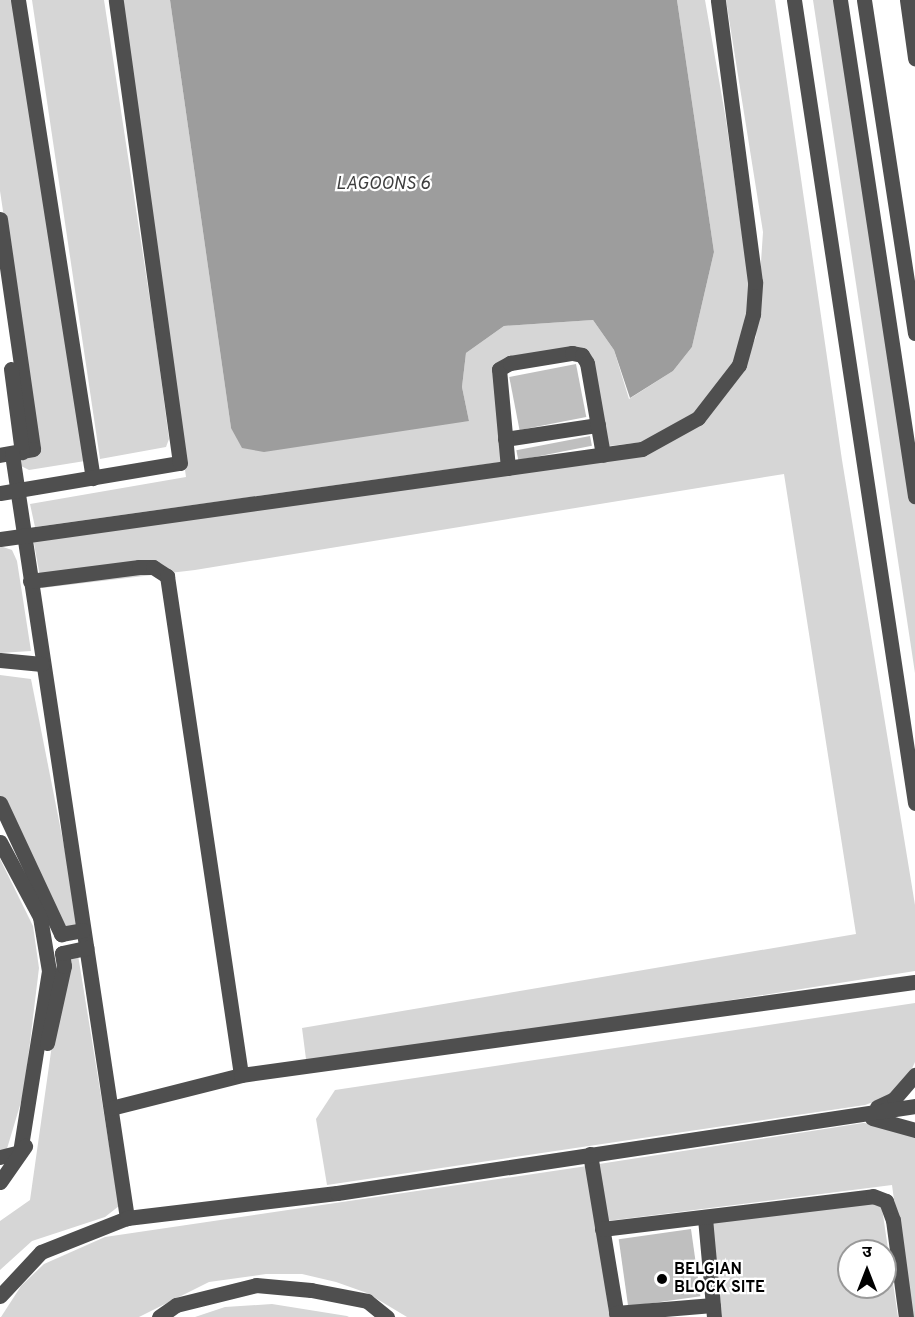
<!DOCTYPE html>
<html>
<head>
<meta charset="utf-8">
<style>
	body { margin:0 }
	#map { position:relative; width:915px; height:1317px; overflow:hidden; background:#fff; font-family:Overpass,"Noto Sans Devanagari",sans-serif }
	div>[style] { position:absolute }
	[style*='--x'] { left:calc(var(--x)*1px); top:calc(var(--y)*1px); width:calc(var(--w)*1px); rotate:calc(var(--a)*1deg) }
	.green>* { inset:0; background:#d6d6d6 }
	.water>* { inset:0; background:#9d9d9d }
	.building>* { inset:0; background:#bfbfbf; transform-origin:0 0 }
	.minor>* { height:15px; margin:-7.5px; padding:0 7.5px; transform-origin:7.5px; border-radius:7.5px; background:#4f4f4f }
	.dots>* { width:16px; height:16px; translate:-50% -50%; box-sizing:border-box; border:3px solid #fff; border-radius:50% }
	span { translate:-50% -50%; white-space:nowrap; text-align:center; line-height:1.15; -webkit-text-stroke:4.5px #fff; paint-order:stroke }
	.poi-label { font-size:16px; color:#000; font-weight:700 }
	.left { translate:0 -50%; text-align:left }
	.water-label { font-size:18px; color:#3e3e3e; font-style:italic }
	.north { position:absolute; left:837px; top:1239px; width:60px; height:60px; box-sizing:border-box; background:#fff; border:2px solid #999; border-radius:50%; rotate:0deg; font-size:16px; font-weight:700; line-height:24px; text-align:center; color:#000 }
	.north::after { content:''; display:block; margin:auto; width:21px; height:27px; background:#000; clip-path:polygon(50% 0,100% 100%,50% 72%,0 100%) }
</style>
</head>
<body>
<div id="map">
	<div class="green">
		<i style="clip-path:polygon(0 0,12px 0,85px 461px,29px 470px,17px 464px,12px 271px,0 191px)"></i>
		<i style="clip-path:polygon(32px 0,104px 0,155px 333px,169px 439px,166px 447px,100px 459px)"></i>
		<i style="clip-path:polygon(120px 0,170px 0,231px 428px,469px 421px,462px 387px,466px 353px,504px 326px,593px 320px,614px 350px,629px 399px,673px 371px,692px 347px,714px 252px,677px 0,705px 0,726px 120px,751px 297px,737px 359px,704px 407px,643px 442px,609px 446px,588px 357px,501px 365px,501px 462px,35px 527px,30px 504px,186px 477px)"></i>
		<i style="clip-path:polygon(726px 0,775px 0,842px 460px,915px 905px,915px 971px,307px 1067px,302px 1028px,856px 934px,784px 474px,195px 570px,42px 588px,33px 538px,605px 458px,703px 422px,744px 363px,756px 337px,763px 232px)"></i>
		<i style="clip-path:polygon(813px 0,838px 0,915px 504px,915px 673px)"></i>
		<i style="clip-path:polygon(0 546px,12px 550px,17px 561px,31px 651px,0 653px)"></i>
		<i style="clip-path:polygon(0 675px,31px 679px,80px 927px,63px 931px,0 797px)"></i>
		<i style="clip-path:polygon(0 859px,33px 926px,39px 968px,24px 1092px,6px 1152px,0 1152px)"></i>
		<i style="clip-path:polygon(65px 953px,78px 955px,119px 1206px,105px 1217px,32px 1241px,0 1270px,0 1221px,30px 1200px)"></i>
		<i style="clip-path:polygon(915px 1003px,915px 1062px,909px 1075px,887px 1097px,865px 1105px,327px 1185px,316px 1119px,335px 1090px)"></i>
		<i style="clip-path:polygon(863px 1123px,881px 1124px,915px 1137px,915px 1317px,910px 1317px,892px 1185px,607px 1221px,599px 1164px)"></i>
		<i style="clip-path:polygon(587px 1166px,610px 1317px,407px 1317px,367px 1293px,336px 1282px,302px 1274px,266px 1274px,209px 1282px,139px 1317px,1px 1317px,21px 1286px,44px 1264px,105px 1237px)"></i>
		<i style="clip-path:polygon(evenodd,872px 1201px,882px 1208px,898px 1317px,722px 1317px,712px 1222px,872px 1201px,849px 1251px,885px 1251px,885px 1287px,849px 1287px,849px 1251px)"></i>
		<i style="clip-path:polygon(272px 1304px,347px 1316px,349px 1317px,195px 1317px,225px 1307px)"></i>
	</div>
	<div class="water">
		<i style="clip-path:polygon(170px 0,677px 0,714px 252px,692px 347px,673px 371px,630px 398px,614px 350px,593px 320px,504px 326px,466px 353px,462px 387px,469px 421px,264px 452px,242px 448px,231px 428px)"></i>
	</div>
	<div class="building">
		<i style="left:576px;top:364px;width:54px;height:68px;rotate:79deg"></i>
		<i style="left:590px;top:436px;width:10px;height:75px;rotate:79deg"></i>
		<i style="left:691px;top:1229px;width:68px;height:73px;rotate:82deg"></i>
	</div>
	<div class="minor">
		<i style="--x:18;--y:0;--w:484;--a:81.1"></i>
		<i style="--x:794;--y:0;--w:812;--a:81.43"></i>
		<i style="--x:840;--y:0;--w:502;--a:81.4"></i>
		<i style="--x:864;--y:0;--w:337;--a:81.3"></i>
		<i style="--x:907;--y:0;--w:59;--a:82.1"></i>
		<i style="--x:0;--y:219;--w:232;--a:81.8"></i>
		<i style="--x:33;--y:449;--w:34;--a:170"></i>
		<i style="--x:11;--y:369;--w:84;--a:82.5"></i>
		<i style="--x:505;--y:439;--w:94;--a:-8.6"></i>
		<i style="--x:12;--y:454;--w:773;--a:81.44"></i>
		<i style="--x:508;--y:468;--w:99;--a:-95.2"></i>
		<i style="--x:499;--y:369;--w:13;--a:-29"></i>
		<i style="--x:510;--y:363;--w:63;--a:-9.2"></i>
		<i style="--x:572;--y:353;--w:10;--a:11"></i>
		<i style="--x:582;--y:355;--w:9;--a:58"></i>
		<i style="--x:587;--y:363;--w:93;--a:80.1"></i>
		<i style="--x:0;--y:493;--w:182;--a:-9.5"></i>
		<i style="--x:180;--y:463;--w:467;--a:-97.9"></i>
		<i style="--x:0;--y:539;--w:648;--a:-7.98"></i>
		<i style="--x:642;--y:449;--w:64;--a:-29"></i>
		<i style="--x:698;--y:418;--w:67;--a:-52.3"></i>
		<i style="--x:739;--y:365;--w:53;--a:-74.6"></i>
		<i style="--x:753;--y:314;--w:32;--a:-86"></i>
		<i style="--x:755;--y:282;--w:284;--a:-97.5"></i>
		<i style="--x:30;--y:581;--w:110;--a:-7.3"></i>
		<i style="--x:139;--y:567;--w:14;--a:0"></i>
		<i style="--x:153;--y:567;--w:17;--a:33"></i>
		<i style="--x:167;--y:576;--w:504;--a:81.56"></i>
		<i style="--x:0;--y:660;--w:42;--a:5.4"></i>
		<i style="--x:0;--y:803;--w:145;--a:65"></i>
		<i style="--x:61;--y:934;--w:22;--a:-10"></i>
		<i style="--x:0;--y:842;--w:85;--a:61.9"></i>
		<i style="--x:40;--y:917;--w:55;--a:80.5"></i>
		<i style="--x:49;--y:971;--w:183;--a:99.1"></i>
		<i style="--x:20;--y:1152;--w:21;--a:166"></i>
		<i style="--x:47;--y:1043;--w:79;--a:-77.6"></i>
		<i style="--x:64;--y:966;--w:13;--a:-99"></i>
		<i style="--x:62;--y:953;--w:25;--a:-12"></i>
		<i style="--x:877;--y:1107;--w:19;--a:-25"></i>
		<i style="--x:894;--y:1099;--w:32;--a:-49"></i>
		<i style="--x:111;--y:1108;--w:134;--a:-14.2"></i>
		<i style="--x:241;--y:1075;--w:680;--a:-7.86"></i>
		<i style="--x:872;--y:1118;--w:45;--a:15.6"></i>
		<i style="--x:590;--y:1154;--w:165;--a:80.6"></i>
		<i style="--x:0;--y:1182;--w:44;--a:-55.2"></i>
		<i style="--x:705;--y:1218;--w:99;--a:84.8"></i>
		<i style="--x:602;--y:1229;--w:273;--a:-6.9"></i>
		<i style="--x:873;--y:1196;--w:14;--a:21"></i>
		<i style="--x:886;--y:1201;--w:20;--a:70"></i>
		<i style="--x:893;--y:1220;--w:98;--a:82.4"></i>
		<i style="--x:0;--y:1296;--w:60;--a:-47"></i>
		<i style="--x:41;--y:1252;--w:92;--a:-21.6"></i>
		<i style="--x:127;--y:1218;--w:211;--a:-6.8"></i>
		<i style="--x:337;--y:1193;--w:585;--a:-8.56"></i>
		<i style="--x:616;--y:1313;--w:97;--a:-4.7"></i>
		<i style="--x:159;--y:1317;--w:21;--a:-35"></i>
		<i style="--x:176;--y:1305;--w:82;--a:-14"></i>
		<i style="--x:256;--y:1285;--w:55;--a:5.2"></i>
		<i style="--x:311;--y:1290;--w:57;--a:11.1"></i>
		<i style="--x:367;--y:1301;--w:26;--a:39"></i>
	</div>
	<div class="dots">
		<i style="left:662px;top:1279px;background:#000"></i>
	</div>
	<div class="poi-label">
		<span class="left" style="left:674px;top:1279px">BELGIAN<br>BLOCK SITE</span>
	</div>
	<div class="water-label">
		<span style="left:383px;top:185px">LAGOONS 6</span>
	</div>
	<div class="north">उ</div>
</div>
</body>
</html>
